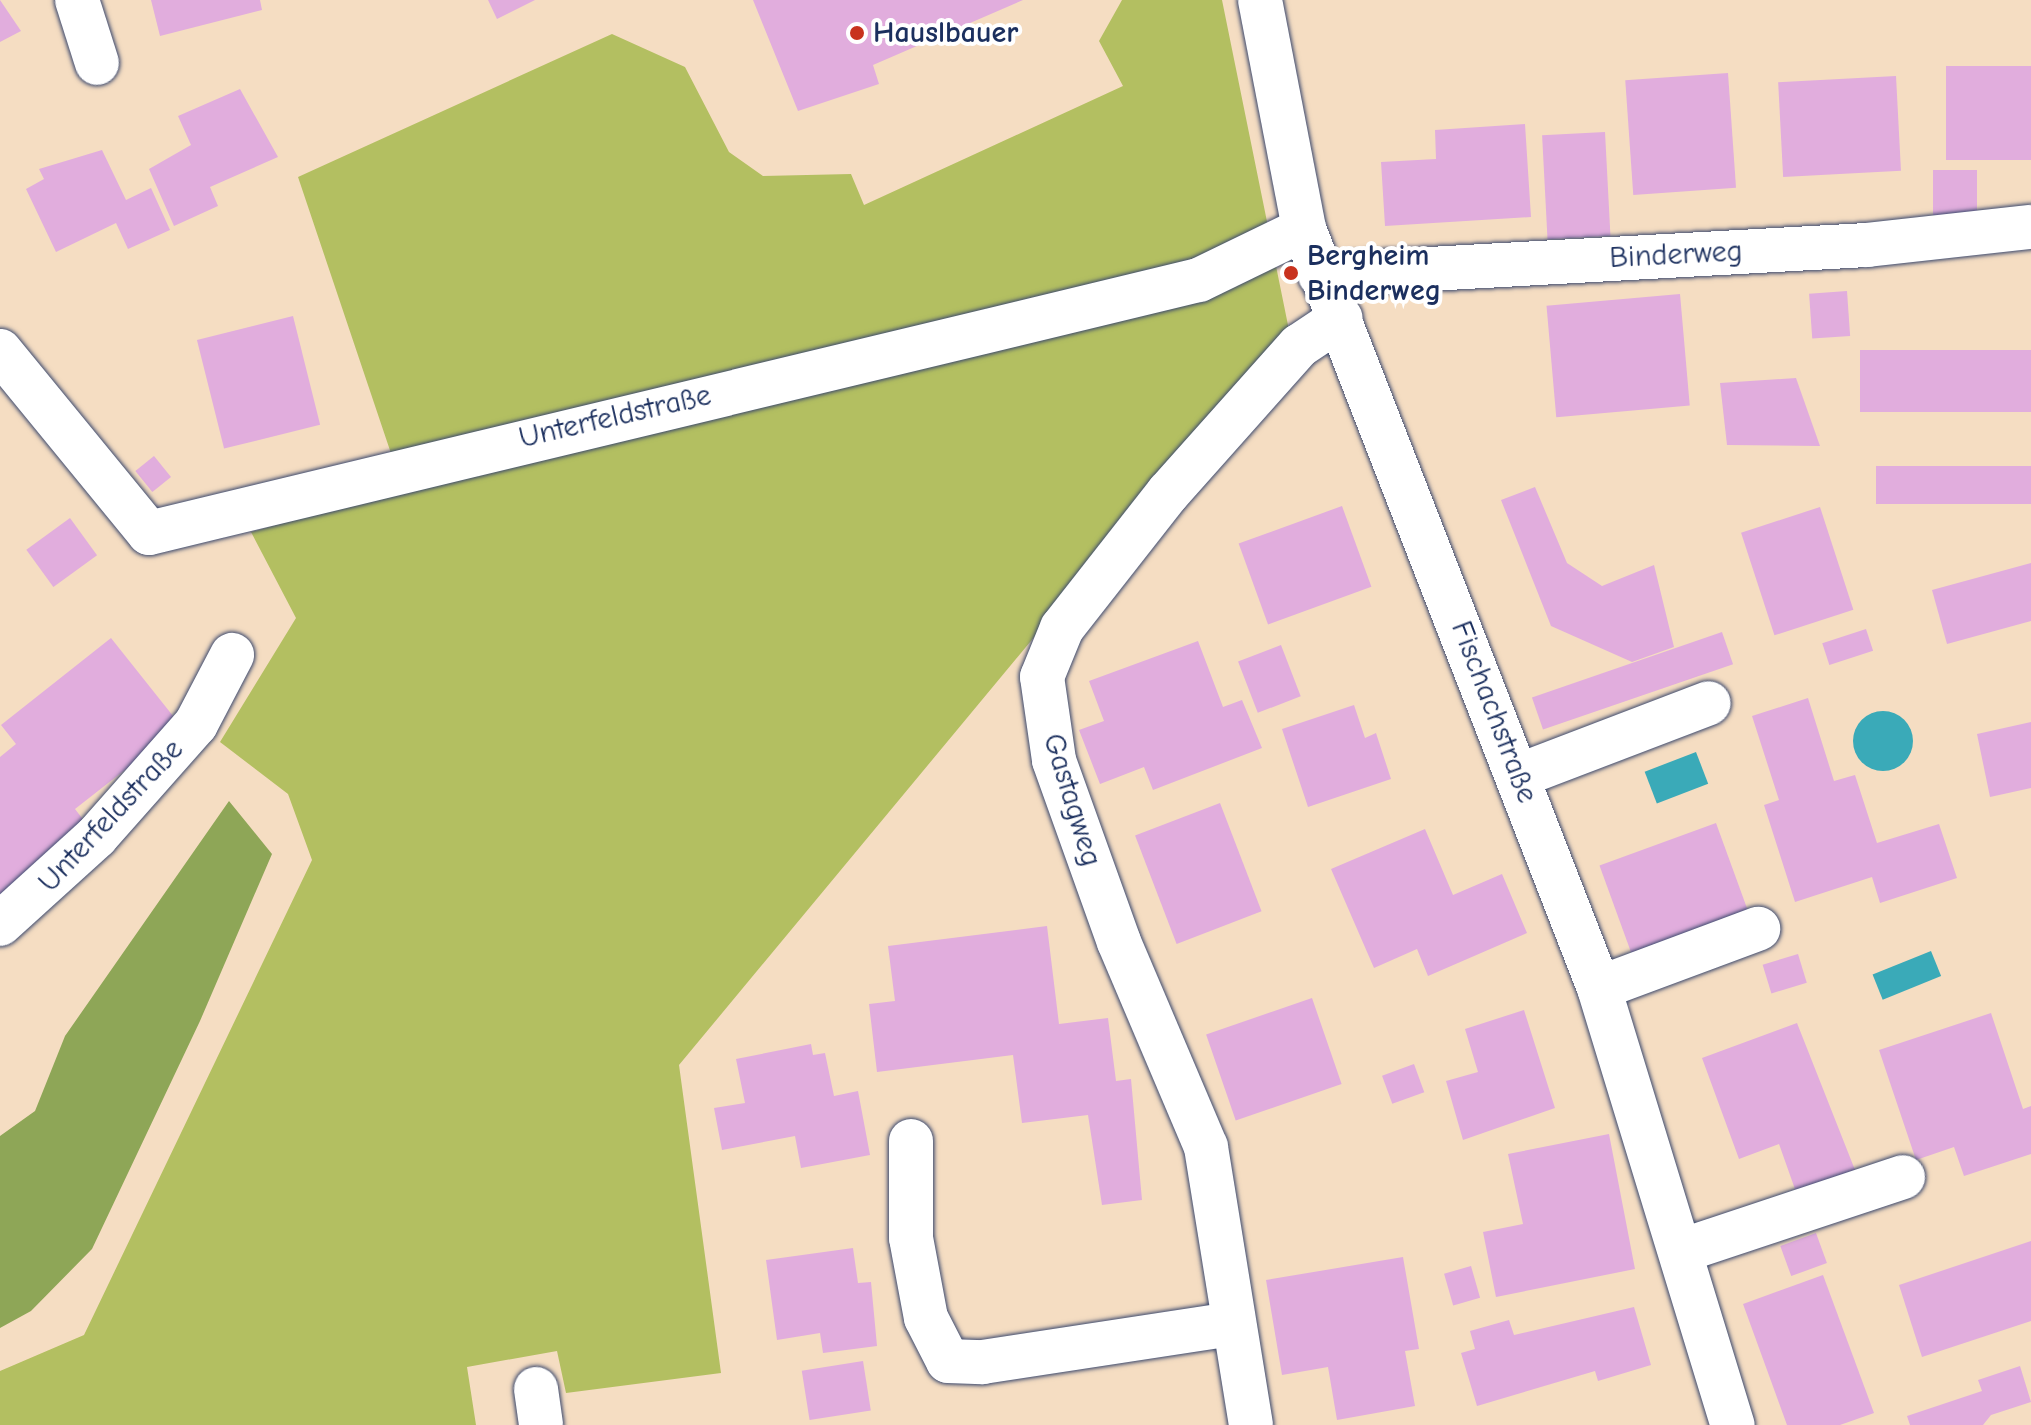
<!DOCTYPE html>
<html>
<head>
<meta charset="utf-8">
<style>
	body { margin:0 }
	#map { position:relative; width:2031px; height:1425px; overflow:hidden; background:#f5ddc2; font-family:"Comic Neue",sans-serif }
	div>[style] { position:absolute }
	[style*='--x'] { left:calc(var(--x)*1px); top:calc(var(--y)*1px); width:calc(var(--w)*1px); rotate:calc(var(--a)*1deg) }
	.green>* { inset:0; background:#b3bf61 }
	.forest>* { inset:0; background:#8ea657 }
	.water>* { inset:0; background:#3aaab8; transform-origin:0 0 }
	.round { border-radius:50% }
	.building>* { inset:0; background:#e1addd; transform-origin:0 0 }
	.roads { filter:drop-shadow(0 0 2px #3c496d) drop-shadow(0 0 2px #3c496d) }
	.minor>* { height:44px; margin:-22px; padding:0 22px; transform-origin:22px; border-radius:22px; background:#fff }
	.dots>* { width:22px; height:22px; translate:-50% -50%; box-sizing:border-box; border:4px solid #fff; border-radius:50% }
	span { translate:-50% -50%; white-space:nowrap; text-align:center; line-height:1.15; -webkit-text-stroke:8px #fff; paint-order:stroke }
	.poi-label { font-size:30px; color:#1b2f5e; font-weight:700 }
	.left { translate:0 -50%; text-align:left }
	.street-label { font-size:30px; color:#1b2f5e }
</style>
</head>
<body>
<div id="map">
	<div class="green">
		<i style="clip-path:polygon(1122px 0,1222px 0,1289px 330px,679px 1065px,721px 1373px,566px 1393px,557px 1351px,467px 1367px,476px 1425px,0 1425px,0 1371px,84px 1335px,312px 860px,288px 794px,220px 742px,296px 618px,251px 532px,403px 489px,298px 177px,612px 34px,685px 67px,729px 152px,763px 176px,851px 174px,864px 205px,1123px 86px,1099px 41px)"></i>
	</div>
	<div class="forest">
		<i style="clip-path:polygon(229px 801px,272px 854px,200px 1021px,92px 1249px,31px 1311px,0 1328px,0 1136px,35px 1111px,65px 1036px)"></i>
	</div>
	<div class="water">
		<i class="round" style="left:1853px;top:711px;width:60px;height:60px"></i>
		<i style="left:1696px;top:752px;width:34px;height:55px;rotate:69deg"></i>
		<i style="left:1931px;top:951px;width:27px;height:63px;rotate:68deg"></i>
	</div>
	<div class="building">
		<i style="clip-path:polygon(0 0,21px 31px,0 42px)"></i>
		<i style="clip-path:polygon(151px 0,260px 0,262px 10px,160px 36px)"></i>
		<i style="clip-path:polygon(488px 0,535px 0,497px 19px)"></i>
		<i style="clip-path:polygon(753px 0,1023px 0,873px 65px,879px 84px,798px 111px)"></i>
		<i style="left:2031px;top:66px;width:94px;height:85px;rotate:90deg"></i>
		<i style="left:1728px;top:73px;width:115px;height:103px;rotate:86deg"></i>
		<i style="left:1896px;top:76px;width:95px;height:118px;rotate:87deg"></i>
		<i style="clip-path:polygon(240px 89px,278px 157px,210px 187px,218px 206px,174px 226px,149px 169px,191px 145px,178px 116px)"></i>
		<i style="clip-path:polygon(1525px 124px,1531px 217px,1385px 226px,1381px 162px,1436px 159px,1435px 130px)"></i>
		<i style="left:1605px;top:132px;width:104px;height:63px;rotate:87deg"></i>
		<i style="clip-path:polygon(102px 150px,126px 200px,151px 188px,170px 230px,128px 249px,116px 223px,56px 252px,26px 189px,44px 179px,39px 169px)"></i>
		<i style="left:1933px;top:170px;width:44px;height:45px"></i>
		<i style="left:1847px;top:291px;width:45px;height:38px;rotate:86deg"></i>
		<i style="left:1680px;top:294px;width:112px;height:134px;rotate:85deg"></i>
		<i style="left:293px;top:316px;width:112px;height:99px;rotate:76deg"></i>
		<i style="left:2031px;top:350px;width:62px;height:171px;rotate:90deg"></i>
		<i style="clip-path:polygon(1796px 378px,1820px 446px,1727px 445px,1720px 383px)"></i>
		<i style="left:154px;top:456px;width:27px;height:24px;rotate:51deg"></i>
		<i style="left:2031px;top:466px;width:38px;height:155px;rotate:90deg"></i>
		<i style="clip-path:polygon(1535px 487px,1567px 563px,1602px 586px,1654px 565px,1674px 647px,1632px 662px,1551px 626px,1501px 500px)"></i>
		<i style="left:1342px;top:506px;width:86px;height:110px;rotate:70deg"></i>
		<i style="left:1820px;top:507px;width:108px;height:83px;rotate:72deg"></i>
		<i style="left:70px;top:518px;width:46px;height:54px;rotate:54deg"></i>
		<i style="clip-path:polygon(2031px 563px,2031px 621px,1947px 644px,1932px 590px)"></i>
		<i style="left:1866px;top:629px;width:23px;height:46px;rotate:72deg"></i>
		<i style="left:1722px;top:632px;width:34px;height:201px;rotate:71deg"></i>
		<i style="clip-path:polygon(111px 638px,181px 726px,75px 809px,88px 826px,0 895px,0 757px,16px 744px,1px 725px)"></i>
		<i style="clip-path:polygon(1198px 641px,1223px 707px,1242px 700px,1262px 748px,1153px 790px,1144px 767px,1100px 784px,1079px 730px,1104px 721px,1089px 681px)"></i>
		<i style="left:1281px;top:645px;width:55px;height:46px;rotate:69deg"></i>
		<i style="clip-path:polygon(1808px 698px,1834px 781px,1855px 775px,1877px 843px,1939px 824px,1957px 878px,1880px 903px,1872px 877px,1795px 902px,1764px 805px,1779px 800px,1752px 716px)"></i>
		<i style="clip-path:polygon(1354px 705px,1365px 738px,1376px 733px,1391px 779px,1308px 807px,1282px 729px)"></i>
		<i style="clip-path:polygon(2031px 722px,2031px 788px,1990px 797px,1977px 734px)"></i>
		<i style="left:1220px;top:803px;width:116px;height:91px;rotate:69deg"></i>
		<i style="left:1716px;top:823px;width:104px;height:124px;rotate:70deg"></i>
		<i style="clip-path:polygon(1425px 829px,1453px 895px,1502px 874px,1527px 933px,1428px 976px,1417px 949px,1374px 968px,1331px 869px)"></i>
		<i style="clip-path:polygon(1047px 926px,1059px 1024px,1108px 1018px,1116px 1081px,1131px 1079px,1142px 1200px,1102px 1205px,1088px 1115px,1022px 1123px,1013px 1055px,877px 1072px,869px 1004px,895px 1001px,888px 946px)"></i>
		<i style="left:1798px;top:954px;width:30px;height:37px;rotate:73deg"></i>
		<i style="left:1312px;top:998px;width:91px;height:112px;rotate:71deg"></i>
		<i style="clip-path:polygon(1524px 1010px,1555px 1108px,1463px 1140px,1446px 1081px,1478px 1072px,1465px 1029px)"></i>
		<i style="clip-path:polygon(1991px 1013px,2023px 1109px,2031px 1106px,2031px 1154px,1964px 1176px,1954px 1147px,1916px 1160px,1879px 1050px)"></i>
		<i style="clip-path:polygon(1797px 1023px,1855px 1170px,1796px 1192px,1779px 1144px,1739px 1159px,1702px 1058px)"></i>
		<i style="clip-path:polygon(811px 1044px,813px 1055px,825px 1053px,834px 1096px,858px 1091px,870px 1155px,801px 1168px,795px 1136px,722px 1150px,714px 1108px,745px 1103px,736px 1059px)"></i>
		<i style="left:1414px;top:1064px;width:30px;height:34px;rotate:70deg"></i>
		<i style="clip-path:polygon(1609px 1134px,1635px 1269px,1496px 1297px,1483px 1232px,1523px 1224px,1508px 1154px)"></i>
		<i style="left:1816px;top:1233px;width:32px;height:38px;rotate:70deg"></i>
		<i style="clip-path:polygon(2031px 1241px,2031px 1321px,1922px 1357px,1899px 1285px)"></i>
		<i style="clip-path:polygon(853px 1248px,858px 1283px,871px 1282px,877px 1346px,823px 1353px,820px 1333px,777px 1340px,766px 1260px)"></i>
		<i style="clip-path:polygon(1403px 1257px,1419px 1349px,1405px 1351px,1415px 1406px,1337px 1420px,1328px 1367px,1282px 1375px,1266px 1280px)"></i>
		<i style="left:1471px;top:1266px;width:33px;height:28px;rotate:74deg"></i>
		<i style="clip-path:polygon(1823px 1275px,1874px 1413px,1840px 1425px,1787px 1425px,1743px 1304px)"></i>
		<i style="clip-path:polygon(1634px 1307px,1651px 1365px,1598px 1381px,1595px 1371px,1477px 1406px,1461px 1353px,1475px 1349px,1470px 1331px,1509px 1320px,1514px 1335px)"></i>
		<i style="left:863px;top:1361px;width:50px;height:62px;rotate:81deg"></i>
		<i style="clip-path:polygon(2020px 1366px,2031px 1402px,1991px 1415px,1983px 1425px,1910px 1425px,1907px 1416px,1982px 1391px,1978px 1380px)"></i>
	</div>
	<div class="roads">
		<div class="minor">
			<i style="--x:77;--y:0;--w:66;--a:72.4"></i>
			<i style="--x:1260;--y:0;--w:233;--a:79.1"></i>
			<i style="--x:1304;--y:229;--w:814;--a:68.76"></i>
			<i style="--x:1599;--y:988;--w:457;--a:73"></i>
			<i style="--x:1320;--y:275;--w:548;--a:-3.14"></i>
			<i style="--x:1867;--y:245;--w:165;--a:-6.3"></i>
			<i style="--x:0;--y:351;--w:235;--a:50.7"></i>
			<i style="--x:149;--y:533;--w:1080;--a:-13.55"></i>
			<i style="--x:1199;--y:280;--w:117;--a:-25.9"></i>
			<i style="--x:1518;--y:776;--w:204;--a:-20.9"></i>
			<i style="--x:0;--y:924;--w:130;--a:-42.2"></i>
			<i style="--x:96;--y:837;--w:151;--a:-48.5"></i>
			<i style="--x:196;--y:724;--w:78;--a:-62.4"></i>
			<i style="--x:1599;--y:988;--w:170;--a:-20.4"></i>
			<i style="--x:911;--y:1141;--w:97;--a:90"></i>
			<i style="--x:911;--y:1238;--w:81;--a:79.4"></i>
			<i style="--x:926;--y:1318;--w:48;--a:62.9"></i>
			<i style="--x:948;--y:1361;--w:35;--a:2"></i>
			<i style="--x:983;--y:1362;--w:251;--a:-8.7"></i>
			<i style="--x:1681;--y:1251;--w:234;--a:-18.4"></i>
			<i style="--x:536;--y:1389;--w:36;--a:82"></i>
			<i style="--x:1251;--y:1425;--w:282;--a:-99.2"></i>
			<i style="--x:1206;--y:1147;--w:223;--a:-113"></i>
			<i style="--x:1119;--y:942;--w:193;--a:-109.7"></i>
			<i style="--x:1054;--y:760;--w:84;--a:-98.2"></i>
			<i style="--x:1042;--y:677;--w:53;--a:-67.8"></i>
			<i style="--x:1062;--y:628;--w:172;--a:-51.9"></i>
			<i style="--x:1168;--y:493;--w:197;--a:-48.3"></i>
			<i style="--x:1299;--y:346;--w:50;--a:-33.7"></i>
		</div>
	</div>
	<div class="dots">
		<i style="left:857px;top:33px;background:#c8321e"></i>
		<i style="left:1291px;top:273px;background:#c8321e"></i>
	</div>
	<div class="poi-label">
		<span class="left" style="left:873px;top:33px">Hauslbauer</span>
		<span class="left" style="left:1307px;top:273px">Bergheim<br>Binderweg</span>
	</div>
	<div class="street-label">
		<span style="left:1676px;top:255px;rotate:-3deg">Binderweg</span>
		<span style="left:615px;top:417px;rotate:-13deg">Unterfeldstraße</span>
		<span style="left:1494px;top:712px;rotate:69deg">Fischachstraße</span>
		<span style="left:1072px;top:800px;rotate:73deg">Gastagweg</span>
		<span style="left:111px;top:816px;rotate:-47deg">Unterfeldstraße</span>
	</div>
</div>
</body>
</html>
